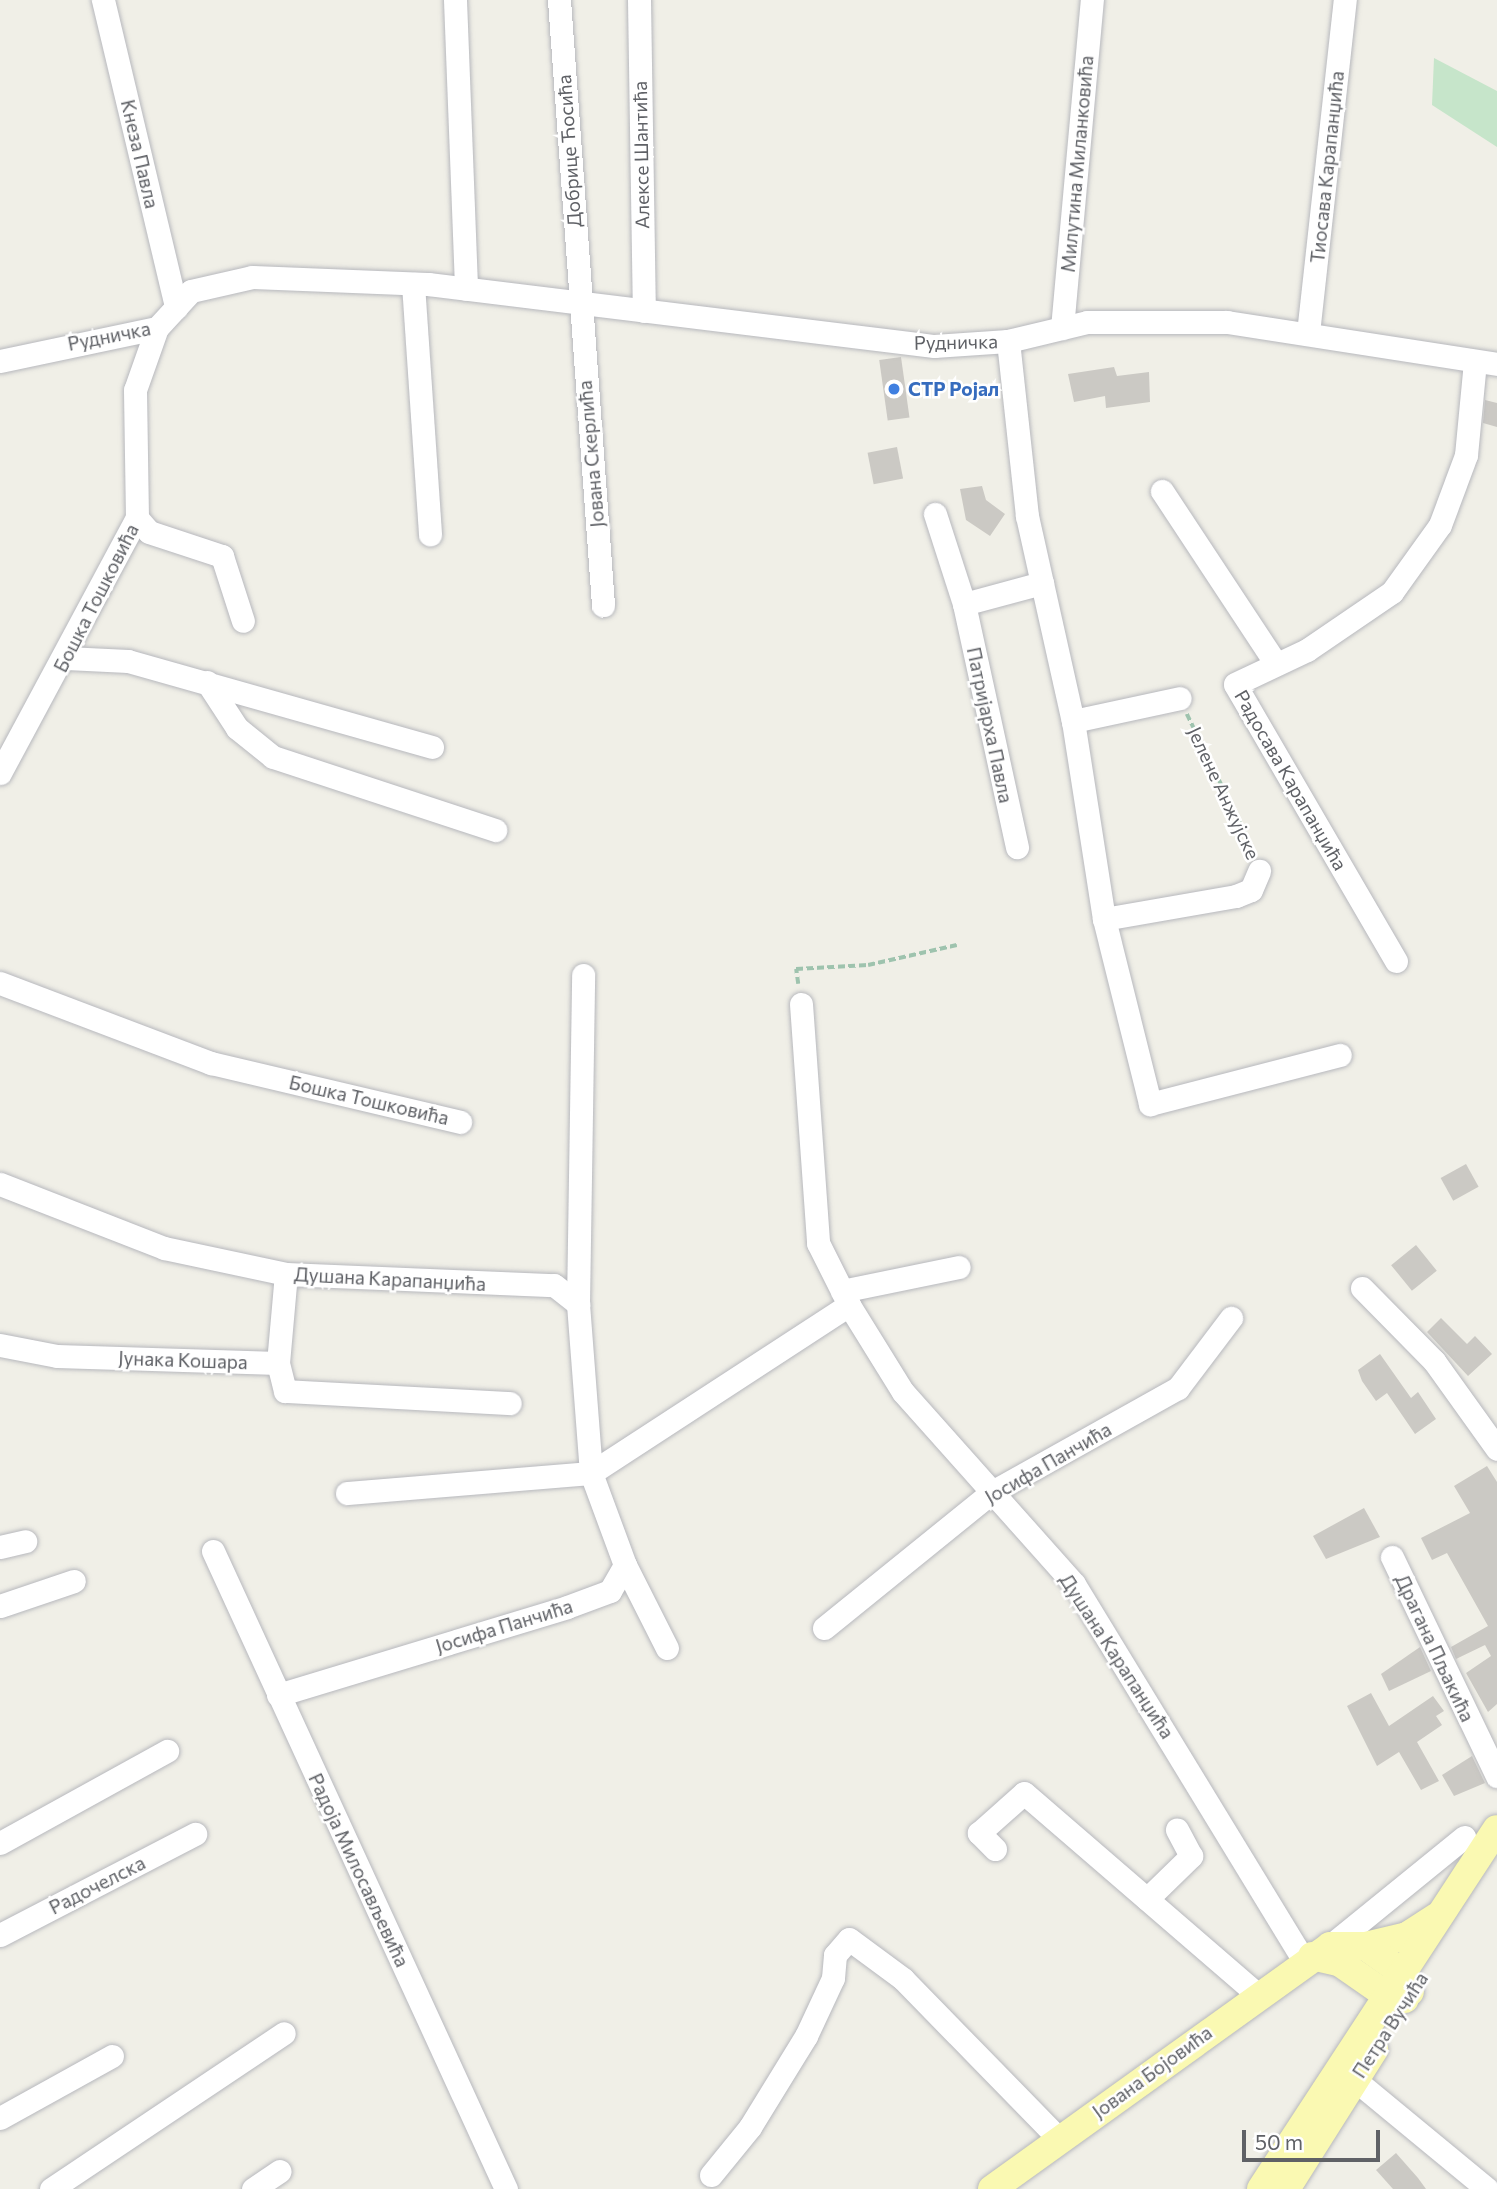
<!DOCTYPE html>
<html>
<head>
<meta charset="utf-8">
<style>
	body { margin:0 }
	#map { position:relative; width:1497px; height:2189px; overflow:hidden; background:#f0efe7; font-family:Commissioner,sans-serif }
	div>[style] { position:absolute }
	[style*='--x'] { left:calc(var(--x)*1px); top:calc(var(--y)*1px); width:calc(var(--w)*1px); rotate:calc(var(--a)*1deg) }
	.green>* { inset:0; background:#c6e5ca }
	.building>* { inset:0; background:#cbc9c4; transform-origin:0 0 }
	.path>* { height:3.5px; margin-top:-1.75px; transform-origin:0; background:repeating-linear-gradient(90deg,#9ec3ae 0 7px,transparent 0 10.5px) }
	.roads { filter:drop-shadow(0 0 2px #b7b8bd) drop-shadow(0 0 2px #b7b8bd) }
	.minor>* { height:23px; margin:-11.5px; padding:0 11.5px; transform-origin:11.5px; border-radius:11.5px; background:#fff }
	.major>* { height:28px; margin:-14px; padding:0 14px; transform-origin:14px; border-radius:14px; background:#faf9b2 }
	.dots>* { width:19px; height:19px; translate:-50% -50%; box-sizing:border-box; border:4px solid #fff; border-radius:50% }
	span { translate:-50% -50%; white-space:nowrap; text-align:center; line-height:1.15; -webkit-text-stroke:5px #fff; paint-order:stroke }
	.street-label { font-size:19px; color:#5f6166 }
	.shop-label { font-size:19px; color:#366cbe; font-weight:700 }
	.left { translate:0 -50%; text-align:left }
	.scale { position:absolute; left:1242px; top:2130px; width:138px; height:32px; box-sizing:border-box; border:4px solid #5f6166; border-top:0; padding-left:9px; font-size:21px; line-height:24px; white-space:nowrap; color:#5f6166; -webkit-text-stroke:5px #fff; paint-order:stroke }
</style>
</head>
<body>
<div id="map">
	<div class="green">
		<i style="clip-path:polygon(1434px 58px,1497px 91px,1497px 147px,1432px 105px)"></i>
	</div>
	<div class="building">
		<i style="left:901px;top:357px;width:61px;height:22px;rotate:82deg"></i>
		<i style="clip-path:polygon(1114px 367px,1117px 376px,1149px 372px,1150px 402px,1106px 408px,1105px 396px,1074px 402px,1068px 374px)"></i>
		<i style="clip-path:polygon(1485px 400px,1497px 403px,1497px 427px,1483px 423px)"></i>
		<i style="left:897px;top:447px;width:32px;height:30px;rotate:79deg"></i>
		<i style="clip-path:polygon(982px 486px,986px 500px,1005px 514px,990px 536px,966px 520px,960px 489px)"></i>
		<i style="left:1466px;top:1164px;width:26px;height:29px;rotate:61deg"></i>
		<i style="left:1416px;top:1245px;width:33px;height:32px;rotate:51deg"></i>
		<i style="clip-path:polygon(1441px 1318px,1467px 1344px,1475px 1336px,1492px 1354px,1468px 1376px,1427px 1332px)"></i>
		<i style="clip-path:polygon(1380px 1354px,1411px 1398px,1418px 1392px,1436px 1419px,1415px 1434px,1387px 1393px,1376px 1401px,1362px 1381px,1358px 1370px)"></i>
		<i style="clip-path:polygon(1487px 1466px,1497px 1482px,1497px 1704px,1488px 1712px,1466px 1673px,1491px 1656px,1485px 1645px,1456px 1659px,1451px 1647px,1488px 1626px,1447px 1553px,1432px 1560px,1421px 1538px,1470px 1513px,1454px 1486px)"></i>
		<i style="clip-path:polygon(1364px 1508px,1380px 1537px,1326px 1559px,1313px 1536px)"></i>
		<i style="clip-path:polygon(1420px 1647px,1431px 1671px,1389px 1691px,1381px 1674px)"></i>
		<i style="clip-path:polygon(1371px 1693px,1389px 1726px,1433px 1696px,1444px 1711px,1436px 1716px,1442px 1725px,1417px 1742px,1439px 1781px,1421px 1790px,1399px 1752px,1377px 1766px,1347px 1706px)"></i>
		<i style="clip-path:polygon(1472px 1756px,1485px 1783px,1454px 1796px,1442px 1775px)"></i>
		<i style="clip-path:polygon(1396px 2153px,1418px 2178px,1426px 2189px,1393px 2189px,1376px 2170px)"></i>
	</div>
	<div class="path">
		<i style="--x:1187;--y:714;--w:153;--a:64.1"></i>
		<i style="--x:798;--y:984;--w:15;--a:-98"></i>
		<i style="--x:796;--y:969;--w:72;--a:-3.2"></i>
		<i style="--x:868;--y:965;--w:91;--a:-12.7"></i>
	</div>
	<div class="roads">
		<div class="minor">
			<i style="--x:103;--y:0;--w:316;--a:76.6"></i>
			<i style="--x:455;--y:0;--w:289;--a:87.8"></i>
			<i style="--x:559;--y:0;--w:607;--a:85.84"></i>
			<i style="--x:639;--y:0;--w:311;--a:89.1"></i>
			<i style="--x:413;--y:284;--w:251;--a:86.1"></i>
			<i style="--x:1062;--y:328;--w:329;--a:-84.8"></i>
			<i style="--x:1308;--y:333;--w:335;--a:-83.7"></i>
			<i style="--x:1008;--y:341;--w:176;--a:83.8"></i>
			<i style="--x:1027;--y:516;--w:210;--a:77.4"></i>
			<i style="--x:1073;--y:721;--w:109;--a:-12.1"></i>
			<i style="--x:0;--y:361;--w:160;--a:-11.9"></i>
			<i style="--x:157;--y:328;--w:50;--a:-47.4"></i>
			<i style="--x:191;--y:291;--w:63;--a:-12.9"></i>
			<i style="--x:252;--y:277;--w:176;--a:2.3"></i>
			<i style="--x:428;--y:284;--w:510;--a:6.99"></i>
			<i style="--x:934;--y:346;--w:74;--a:-3.9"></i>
			<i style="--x:1008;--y:341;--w:81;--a:-13.5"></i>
			<i style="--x:1087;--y:322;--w:140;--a:0"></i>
			<i style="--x:1227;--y:322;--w:273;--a:8.8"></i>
			<i style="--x:1162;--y:491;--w:207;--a:56.6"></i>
			<i style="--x:935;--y:514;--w:95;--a:72.1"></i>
			<i style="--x:964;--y:604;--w:249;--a:77.7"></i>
			<i style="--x:137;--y:518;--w:18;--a:49"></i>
			<i style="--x:149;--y:532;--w:77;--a:18.2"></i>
			<i style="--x:222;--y:556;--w:68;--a:72.1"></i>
			<i style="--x:964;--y:604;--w:81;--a:-15.1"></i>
			<i style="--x:66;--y:658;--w:62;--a:2.8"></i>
			<i style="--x:128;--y:661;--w:316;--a:15.8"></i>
			<i style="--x:207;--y:682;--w:55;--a:56.9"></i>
			<i style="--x:237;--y:728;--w:46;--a:38.9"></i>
			<i style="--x:273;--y:757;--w:234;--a:18.2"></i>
			<i style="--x:1073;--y:721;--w:200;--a:81.1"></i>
			<i style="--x:1104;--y:919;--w:134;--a:-9.9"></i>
			<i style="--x:1236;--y:896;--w:16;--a:-22"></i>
			<i style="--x:1251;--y:890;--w:21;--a:-67"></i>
			<i style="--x:0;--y:773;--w:289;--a:-61.8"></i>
			<i style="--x:137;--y:518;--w:128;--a:-90.9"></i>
			<i style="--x:135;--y:390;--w:66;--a:-70.5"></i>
			<i style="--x:1104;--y:919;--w:191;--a:76"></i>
			<i style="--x:1150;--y:1104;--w:196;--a:-14.5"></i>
			<i style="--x:1396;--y:961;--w:320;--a:-120.2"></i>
			<i style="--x:1235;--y:684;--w:80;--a:-25.3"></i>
			<i style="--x:1307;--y:650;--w:103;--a:-34.3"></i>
			<i style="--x:1392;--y:592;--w:82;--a:-54.4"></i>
			<i style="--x:1440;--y:525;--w:75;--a:-69.6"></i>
			<i style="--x:1466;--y:455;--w:94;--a:-84.5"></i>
			<i style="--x:0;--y:983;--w:226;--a:20.8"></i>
			<i style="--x:211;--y:1063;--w:256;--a:13.3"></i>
			<i style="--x:801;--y:1004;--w:240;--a:85.9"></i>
			<i style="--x:818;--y:1243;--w:69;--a:63.4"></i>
			<i style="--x:0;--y:1184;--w:176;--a:21.3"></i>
			<i style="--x:164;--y:1248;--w:125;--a:12"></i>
			<i style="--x:286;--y:1274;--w:268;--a:2.4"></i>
			<i style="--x:554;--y:1285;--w:31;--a:38"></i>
			<i style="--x:578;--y:1304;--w:169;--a:85.6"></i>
			<i style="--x:591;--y:1473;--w:308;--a:-33.1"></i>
			<i style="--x:849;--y:1305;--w:102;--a:58.2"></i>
			<i style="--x:903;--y:1392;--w:257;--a:48.3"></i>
			<i style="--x:1074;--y:1584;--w:443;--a:58.6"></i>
			<i style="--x:1362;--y:1288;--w:103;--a:45.4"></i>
			<i style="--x:1434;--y:1361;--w:108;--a:54.4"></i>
			<i style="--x:842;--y:1291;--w:119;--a:-11.6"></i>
			<i style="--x:578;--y:1304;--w:329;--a:-89.1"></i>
			<i style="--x:0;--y:1345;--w:58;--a:10.9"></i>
			<i style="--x:57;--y:1356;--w:221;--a:1.8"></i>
			<i style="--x:278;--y:1363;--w:89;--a:-84.9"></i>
			<i style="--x:278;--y:1363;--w:29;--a:76"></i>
			<i style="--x:285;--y:1391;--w:225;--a:3.1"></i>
			<i style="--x:347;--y:1493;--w:245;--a:-4.7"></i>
			<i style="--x:591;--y:1473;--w:98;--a:69.7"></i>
			<i style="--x:625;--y:1565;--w:93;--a:63.2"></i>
			<i style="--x:0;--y:1547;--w:26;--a:-13"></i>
			<i style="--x:213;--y:1551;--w:702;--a:65.33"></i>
			<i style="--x:1392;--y:1557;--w:243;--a:64.4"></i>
			<i style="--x:0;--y:1606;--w:78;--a:-18.7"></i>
			<i style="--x:824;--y:1628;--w:216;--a:-39"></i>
			<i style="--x:992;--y:1492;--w:213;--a:-29.2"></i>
			<i style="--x:1178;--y:1388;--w:88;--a:-52.9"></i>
			<i style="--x:278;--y:1695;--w:302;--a:-16.9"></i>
			<i style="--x:567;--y:1607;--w:46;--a:-20.4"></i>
			<i style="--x:610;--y:1591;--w:30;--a:-60"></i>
			<i style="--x:0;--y:1843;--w:191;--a:-28.9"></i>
			<i style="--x:995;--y:1849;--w:23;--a:-135"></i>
			<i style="--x:979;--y:1833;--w:60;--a:-41.6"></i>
			<i style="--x:1024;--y:1793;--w:309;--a:40.8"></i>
			<i style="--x:1147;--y:1899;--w:62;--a:-44.3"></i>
			<i style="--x:1191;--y:1856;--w:30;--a:-118"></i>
			<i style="--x:0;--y:1935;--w:220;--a:-27.4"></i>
			<i style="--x:1330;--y:1946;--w:173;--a:-39.1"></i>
			<i style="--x:1355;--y:2080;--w:171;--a:39.5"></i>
			<i style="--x:0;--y:2118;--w:128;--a:-29"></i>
			<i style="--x:711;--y:2175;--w:62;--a:-50.9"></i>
			<i style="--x:750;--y:2127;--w:107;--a:-58.4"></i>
			<i style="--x:806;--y:2036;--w:64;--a:-65"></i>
			<i style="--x:833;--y:1978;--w:23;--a:-85"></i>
			<i style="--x:835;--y:1955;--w:21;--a:-49"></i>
			<i style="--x:849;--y:1939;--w:67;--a:36.5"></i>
			<i style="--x:903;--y:1979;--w:225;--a:45.7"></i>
			<i style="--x:51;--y:2189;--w:280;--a:-33.8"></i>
			<i style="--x:253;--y:2189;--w:32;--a:-34"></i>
		</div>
		<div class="major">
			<i style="--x:1365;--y:1946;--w:43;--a:-13.4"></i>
			<i style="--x:1407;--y:1936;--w:35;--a:-33"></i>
			<i style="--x:1312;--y:1956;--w:28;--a:13"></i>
			<i style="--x:1339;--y:1962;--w:60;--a:34.8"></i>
			<i style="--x:1388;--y:1996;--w:17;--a:10"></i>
			<i style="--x:992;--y:2189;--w:416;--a:-35.7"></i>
			<i style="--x:1330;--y:1946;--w:35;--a:0"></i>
			<i style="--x:1365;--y:1946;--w:47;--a:35.4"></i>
			<i style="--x:1403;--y:1973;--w:20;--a:70"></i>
			<i style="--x:1261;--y:2189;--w:430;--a:-56.8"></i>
			<i style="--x:1286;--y:2189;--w:165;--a:-57.7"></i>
		</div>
	</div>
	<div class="dots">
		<i style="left:894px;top:389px;background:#3f7fe0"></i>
	</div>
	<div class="street-label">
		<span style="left:569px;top:151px;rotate:-94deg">Добрице Ћосића</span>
		<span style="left:140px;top:154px;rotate:77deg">Кнеза Павла</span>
		<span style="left:641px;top:155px;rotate:-91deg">Алексе Шантића</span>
		<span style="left:1077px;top:164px;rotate:-85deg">Милутина Миланковића</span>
		<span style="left:1327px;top:167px;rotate:-84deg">Тиосава Карапанџића</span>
		<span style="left:109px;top:336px;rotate:-11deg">Рудничка</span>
		<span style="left:956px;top:342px;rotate:-1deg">Рудничка</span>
		<span style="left:591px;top:454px;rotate:-95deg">Јована Скерлића</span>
		<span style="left:96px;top:598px;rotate:-63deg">Бошка Тошковића</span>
		<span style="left:990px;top:725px;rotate:78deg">Патријарха Павла</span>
		<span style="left:1291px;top:780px;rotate:60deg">Радосава Карапанџића</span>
		<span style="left:1224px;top:793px;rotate:65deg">Јелене Анжујске</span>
		<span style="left:369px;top:1100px;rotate:13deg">Бошка Тошковића</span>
		<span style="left:390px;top:1279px;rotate:3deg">Душана Карапанџића</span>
		<span style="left:183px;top:1360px;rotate:2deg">Јунака Кошара</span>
		<span style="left:1048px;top:1463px;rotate:-30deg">Јосифа Панчића</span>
		<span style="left:504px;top:1626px;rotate:-17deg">Јосифа Панчића</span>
		<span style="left:1435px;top:1648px;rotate:65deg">Драгана Пљакића</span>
		<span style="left:1117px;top:1656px;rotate:57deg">Душана Карапанџића</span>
		<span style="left:359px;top:1870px;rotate:65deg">Радоја Милосављевића</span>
		<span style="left:97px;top:1885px;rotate:-27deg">Радочелска</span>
		<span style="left:1390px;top:2025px;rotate:-57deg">Петра Вучића</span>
		<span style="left:1152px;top:2072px;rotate:-36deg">Јована Бојовића</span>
	</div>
	<div class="shop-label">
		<span class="left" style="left:908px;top:389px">СТР Ројал</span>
	</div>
	<div class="scale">50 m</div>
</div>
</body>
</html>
